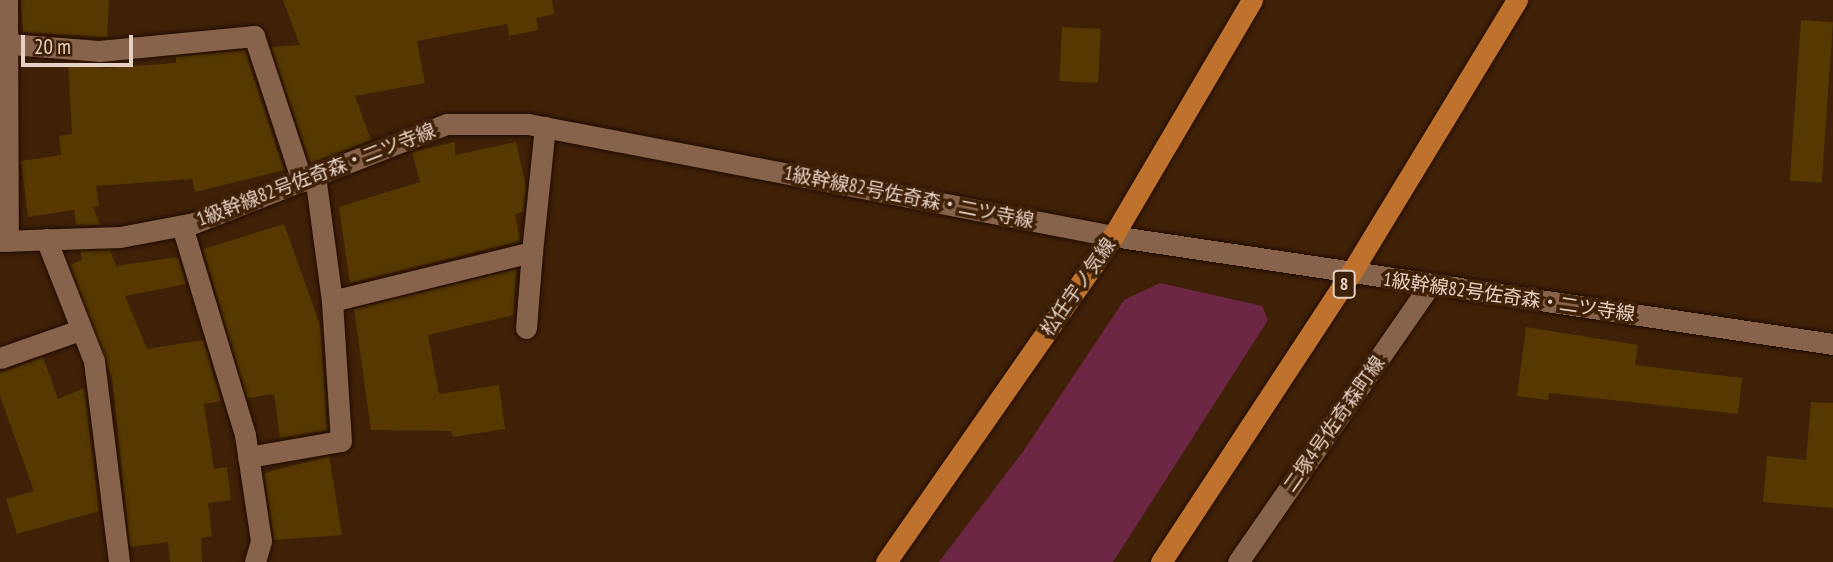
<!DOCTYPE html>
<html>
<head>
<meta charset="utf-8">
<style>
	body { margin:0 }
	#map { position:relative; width:1833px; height:562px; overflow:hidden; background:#3f2108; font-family:"PT Sans Narrow","Noto Sans JP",sans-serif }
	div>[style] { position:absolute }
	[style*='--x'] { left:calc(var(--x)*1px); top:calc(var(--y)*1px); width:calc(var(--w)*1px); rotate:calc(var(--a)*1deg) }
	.green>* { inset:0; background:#6c2744 }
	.building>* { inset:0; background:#563800; transform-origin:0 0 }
	.roads { filter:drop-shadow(0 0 2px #210b00) drop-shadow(0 0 2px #210b00) }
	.minor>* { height:21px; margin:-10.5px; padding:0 10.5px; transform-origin:10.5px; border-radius:10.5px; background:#86634a }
	.major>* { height:21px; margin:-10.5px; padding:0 10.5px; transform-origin:10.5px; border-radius:10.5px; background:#be722d }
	span { translate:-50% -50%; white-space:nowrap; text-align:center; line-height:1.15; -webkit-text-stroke:7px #3f2108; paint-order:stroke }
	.shield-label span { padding:2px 5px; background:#3f2108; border:2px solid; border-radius:5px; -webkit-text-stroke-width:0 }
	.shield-label { font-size:18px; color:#e5d1c4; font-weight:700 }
	.street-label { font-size:19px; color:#e5d1c4 }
	.scale { position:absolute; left:21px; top:35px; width:112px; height:32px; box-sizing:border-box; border:4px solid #e5d1c4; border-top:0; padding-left:9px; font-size:21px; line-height:24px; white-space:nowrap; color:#e5d1c4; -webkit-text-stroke:5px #3f2108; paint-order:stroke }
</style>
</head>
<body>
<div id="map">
	<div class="green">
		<i style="clip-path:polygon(1160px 283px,1262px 306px,1268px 320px,1113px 562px,939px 562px,1024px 450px,1124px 300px)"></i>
	</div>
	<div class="building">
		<i style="clip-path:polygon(21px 0,109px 0,107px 37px,23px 32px)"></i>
		<i style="clip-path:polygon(283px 0,552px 0,554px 14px,536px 18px,538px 30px,509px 36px,507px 24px,417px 41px,425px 83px,355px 96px,371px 140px,310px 163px,271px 47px,300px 45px)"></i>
		<i style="left:1801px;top:20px;width:32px;height:161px;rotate:4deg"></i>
		<i style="left:1062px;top:27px;width:39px;height:54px;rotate:3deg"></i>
		<i style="clip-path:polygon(245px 50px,284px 170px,195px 192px,192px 179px,96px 186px,99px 206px,93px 207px,100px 225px,76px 225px,74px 210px,28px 217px,21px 161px,61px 155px,59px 136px,72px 134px,68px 63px,105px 68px,176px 63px,176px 57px)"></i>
		<i style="clip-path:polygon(455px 142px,455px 155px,516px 142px,526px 186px,523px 212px,515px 214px,520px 241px,350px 283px,339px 207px,420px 182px,412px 152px)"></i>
		<i style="clip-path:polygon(284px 224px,320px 325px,327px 430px,280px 438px,274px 394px,247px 398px,203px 249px)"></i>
		<i style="clip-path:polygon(110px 250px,116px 266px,178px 257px,186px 284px,125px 296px,147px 349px,203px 340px,221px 401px,204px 404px,214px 469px,227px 467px,231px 500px,208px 503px,212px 536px,201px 538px,202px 562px,170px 562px,168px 542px,130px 547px,112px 378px,70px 265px,82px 260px,80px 251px)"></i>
		<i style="clip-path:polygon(516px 269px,513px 315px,428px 335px,439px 394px,499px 385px,505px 429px,453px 437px,451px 431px,371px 430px,354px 309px)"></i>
		<i style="clip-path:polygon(1526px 327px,1638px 345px,1635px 365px,1742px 378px,1738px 414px,1549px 393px,1548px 400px,1517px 396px)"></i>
		<i style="clip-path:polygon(43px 357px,58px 399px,84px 388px,99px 511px,17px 534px,6px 499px,34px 491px,0 396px,0 373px)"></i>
		<i style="clip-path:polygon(1811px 402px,1833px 403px,1833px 508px,1763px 502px,1767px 456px,1806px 460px)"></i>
		<i style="clip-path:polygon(329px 456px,342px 535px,274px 540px,264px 473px)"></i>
	</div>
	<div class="roads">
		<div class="minor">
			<i style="--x:7;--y:0;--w:241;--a:89.8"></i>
			<i style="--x:9;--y:44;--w:90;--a:4.4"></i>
			<i style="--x:99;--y:51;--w:156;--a:-5.5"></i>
			<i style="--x:254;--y:36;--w:153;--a:71.7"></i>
			<i style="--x:182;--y:226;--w:218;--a:73.2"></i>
			<i style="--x:245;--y:435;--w:107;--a:81.4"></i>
			<i style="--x:261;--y:541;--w:22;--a:106"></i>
			<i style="--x:46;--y:239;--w:131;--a:68.5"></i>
			<i style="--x:94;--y:361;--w:203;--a:82.9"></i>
			<i style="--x:0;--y:241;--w:120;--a:-1.9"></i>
			<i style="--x:120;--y:237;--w:75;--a:-10.7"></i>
			<i style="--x:194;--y:223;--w:272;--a:-21.4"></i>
			<i style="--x:447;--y:124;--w:81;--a:0"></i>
			<i style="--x:528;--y:124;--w:596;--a:10.84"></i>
			<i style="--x:1113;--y:236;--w:728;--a:8.53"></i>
			<i style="--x:332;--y:301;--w:206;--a:-13.8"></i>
			<i style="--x:532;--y:252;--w:126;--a:-84.1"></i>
			<i style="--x:526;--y:328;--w:76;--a:-85.5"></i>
			<i style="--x:0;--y:358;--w:85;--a:-19.3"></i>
			<i style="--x:248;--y:457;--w:94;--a:-9.8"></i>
			<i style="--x:341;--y:441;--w:140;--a:-93.7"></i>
			<i style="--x:332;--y:301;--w:126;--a:-97.7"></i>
			<i style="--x:1238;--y:562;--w:336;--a:-55.3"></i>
		</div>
		<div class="major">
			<i style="--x:886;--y:562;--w:397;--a:-55.1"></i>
			<i style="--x:1113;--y:236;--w:274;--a:-59.5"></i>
			<i style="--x:1161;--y:562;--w:346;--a:-56.7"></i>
			<i style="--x:1351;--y:273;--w:320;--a:-58.7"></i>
		</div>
	</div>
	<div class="shield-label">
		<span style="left:1344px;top:284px">8</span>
	</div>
	<div class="street-label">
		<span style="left:316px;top:175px;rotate:-21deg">1級幹線82号佐奇森・二ツ寺線</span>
		<span style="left:909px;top:197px;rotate:11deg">1級幹線82号佐奇森・二ツ寺線</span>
		<span style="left:1078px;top:287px;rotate:-55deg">松任宇ノ気線</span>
		<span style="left:1509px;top:297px;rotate:8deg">1級幹線82号佐奇森・二ツ寺線</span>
		<span style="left:1334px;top:424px;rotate:-55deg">二塚4号佐奇森町線</span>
	</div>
	<div class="scale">20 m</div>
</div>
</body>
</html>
